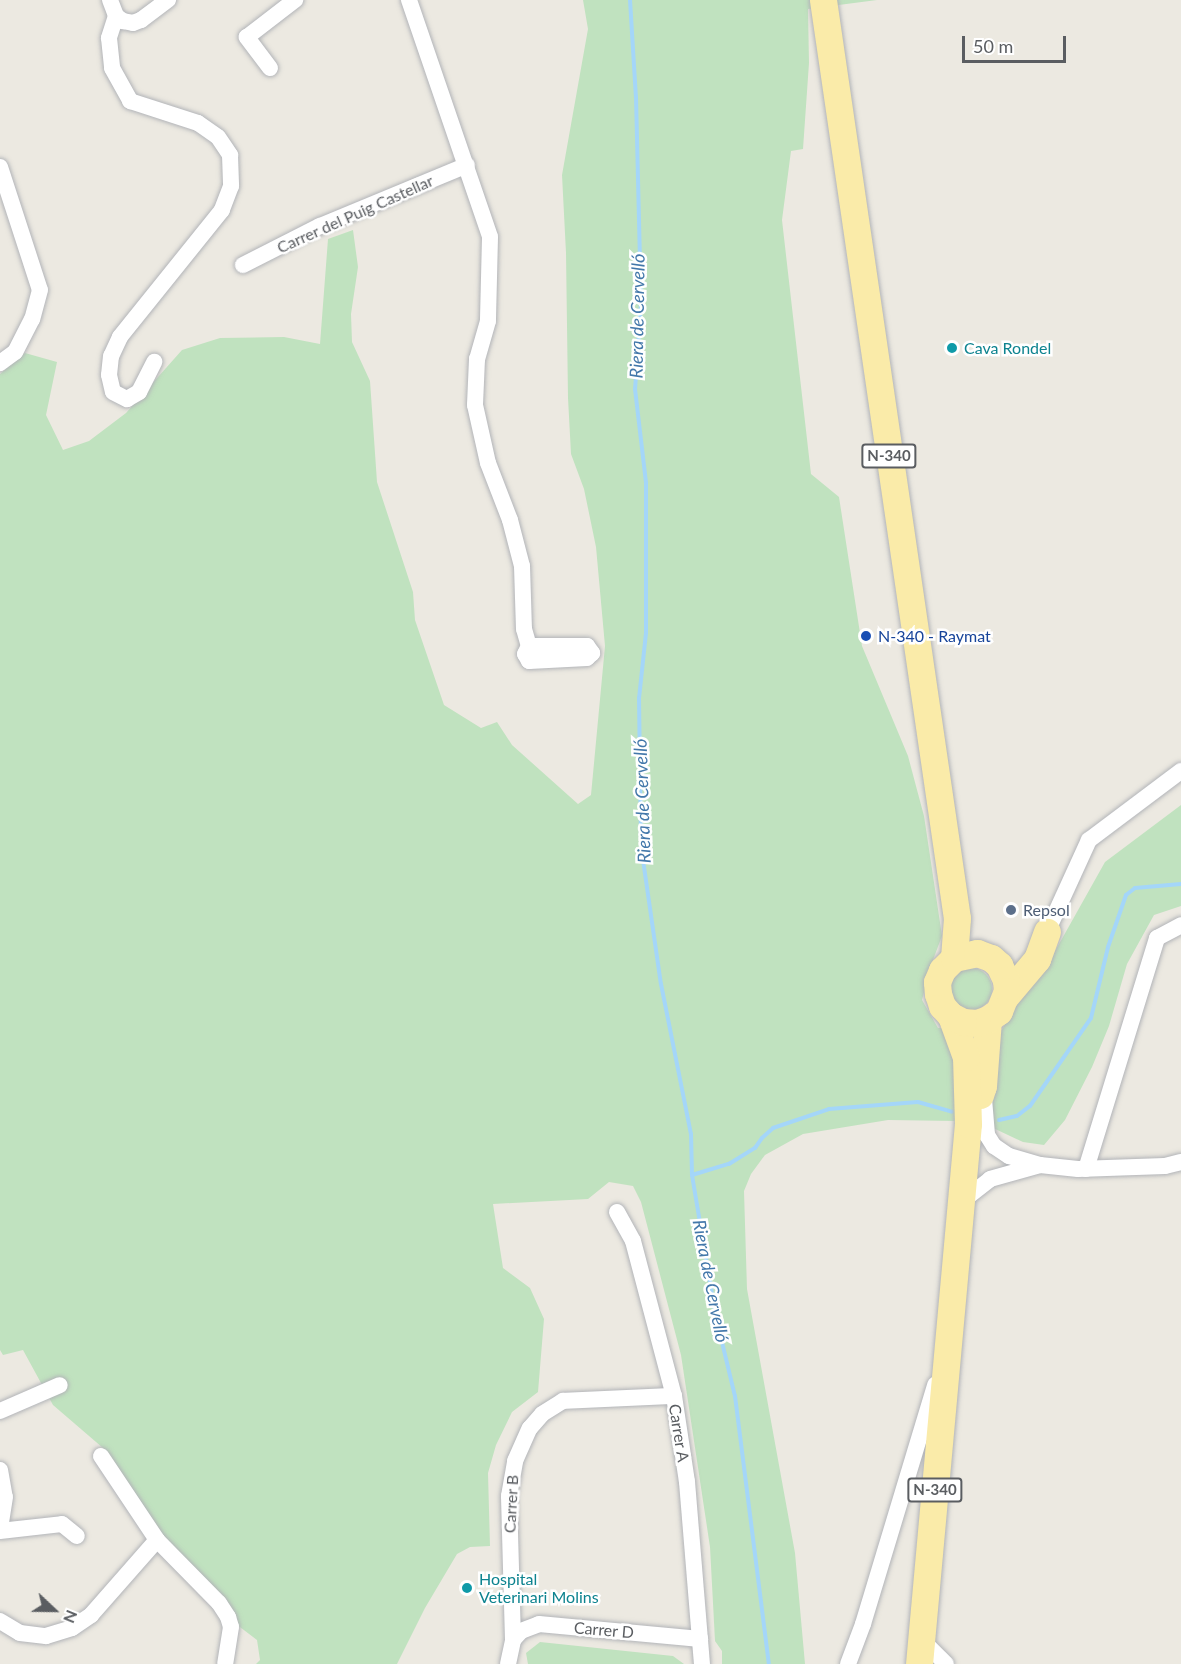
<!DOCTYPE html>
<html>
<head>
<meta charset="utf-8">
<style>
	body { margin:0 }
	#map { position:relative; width:1181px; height:1664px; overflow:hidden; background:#ece9e1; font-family:Lato,sans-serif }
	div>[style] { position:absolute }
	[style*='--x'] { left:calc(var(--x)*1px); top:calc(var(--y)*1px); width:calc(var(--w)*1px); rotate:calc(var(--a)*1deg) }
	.green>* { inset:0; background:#c0e2bf }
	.round { border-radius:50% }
	.stream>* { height:4px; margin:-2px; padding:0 2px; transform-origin:2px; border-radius:2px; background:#a4d6f9 }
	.roads { filter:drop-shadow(0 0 2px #b2b4b8) drop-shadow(0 0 2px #b2b4b8) }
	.minor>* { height:16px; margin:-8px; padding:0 8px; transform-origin:8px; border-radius:8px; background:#fff }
	.primary>* { height:27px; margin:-13.5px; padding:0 13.5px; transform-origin:13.5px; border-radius:13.5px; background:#faeba9 }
	.dots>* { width:16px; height:16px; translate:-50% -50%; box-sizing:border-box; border:3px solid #fff; border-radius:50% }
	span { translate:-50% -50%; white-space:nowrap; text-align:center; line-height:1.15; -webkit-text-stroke:5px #fff; paint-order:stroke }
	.shield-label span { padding:2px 4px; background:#fff; border:2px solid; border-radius:4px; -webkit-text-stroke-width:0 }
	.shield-label { font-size:15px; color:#5a5d61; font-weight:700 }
	.street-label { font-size:16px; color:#5a5d61 }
	.culture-label { font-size:16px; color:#0d838f }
	.left { translate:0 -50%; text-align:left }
	.transit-label { font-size:16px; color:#164399 }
	.service-label { font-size:16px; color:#4e5e75 }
	.water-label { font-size:18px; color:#4378aa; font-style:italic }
	.north { position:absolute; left:24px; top:1580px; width:60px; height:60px; -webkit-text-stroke:4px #fff; paint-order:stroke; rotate:112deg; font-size:16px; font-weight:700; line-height:24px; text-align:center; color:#5a5d61 }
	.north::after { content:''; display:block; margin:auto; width:21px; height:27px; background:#5a5d61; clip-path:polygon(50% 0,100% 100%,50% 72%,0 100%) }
	.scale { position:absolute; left:962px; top:36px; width:104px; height:27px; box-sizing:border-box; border:3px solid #5a5d61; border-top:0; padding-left:8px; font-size:18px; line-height:21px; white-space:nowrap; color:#5a5d61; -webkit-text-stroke:4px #fff; paint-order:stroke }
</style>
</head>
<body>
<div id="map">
	<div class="green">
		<i style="clip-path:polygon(583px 0,877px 0,808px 9px,809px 63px,803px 149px,791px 151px,782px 220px,811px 474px,839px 497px,862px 646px,908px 756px,924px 816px,942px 936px,931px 965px,922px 1000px,938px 1028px,1002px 1030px,1028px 981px,1054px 953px,1105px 862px,1181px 805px,1181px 906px,1154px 915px,1127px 964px,1109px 1026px,1092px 1067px,1065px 1120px,1044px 1145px,1023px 1142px,991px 1127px,955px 1121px,888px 1120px,803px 1134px,765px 1155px,751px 1174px,744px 1191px,747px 1289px,795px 1553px,805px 1664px,722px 1664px,722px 1651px,715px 1641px,710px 1547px,681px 1355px,641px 1202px,633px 1186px,609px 1182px,588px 1199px,493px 1204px,503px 1268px,530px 1288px,544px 1319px,538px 1392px,512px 1412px,496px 1445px,488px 1473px,490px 1546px,470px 1547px,457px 1554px,425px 1608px,397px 1664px,256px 1664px,260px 1660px,257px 1640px,236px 1624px,162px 1541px,103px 1448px,53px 1405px,23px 1350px,3px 1355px,0 1350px,0 374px,25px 353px,57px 362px,46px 415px,63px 450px,89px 441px,126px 413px,182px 350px,220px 338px,284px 337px,320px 344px,328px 239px,353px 230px,358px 267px,351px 314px,352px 342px,370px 381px,377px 482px,413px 592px,415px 620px,444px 705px,481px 728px,497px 722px,512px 745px,578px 804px,591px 795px,605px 646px,596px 547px,584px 489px,571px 454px,568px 398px,566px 253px,562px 175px,588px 29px)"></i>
		<i class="round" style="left:950px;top:968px;width:42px;height:42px"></i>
		<i style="clip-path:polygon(540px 1642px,673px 1656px,684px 1664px,528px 1664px,526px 1653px)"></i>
	</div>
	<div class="stream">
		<i style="--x:630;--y:0;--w:97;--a:86.5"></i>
		<i style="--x:636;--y:97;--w:205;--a:88.6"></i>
		<i style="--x:641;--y:302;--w:87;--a:93.9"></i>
		<i style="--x:635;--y:389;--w:95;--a:83.3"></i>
		<i style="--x:646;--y:483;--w:150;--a:90"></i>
		<i style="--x:646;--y:633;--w:65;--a:96.1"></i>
		<i style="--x:639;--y:698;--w:148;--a:89.2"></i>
		<i style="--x:641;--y:846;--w:139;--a:81.8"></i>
		<i style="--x:661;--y:984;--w:153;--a:78.7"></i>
		<i style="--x:691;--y:1134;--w:41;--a:88.6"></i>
		<i style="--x:692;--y:1175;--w:140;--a:80.5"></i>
		<i style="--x:715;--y:1313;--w:85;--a:76.5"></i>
		<i style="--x:735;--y:1396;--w:270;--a:82.8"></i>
		<i style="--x:999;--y:1120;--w:18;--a:-13"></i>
		<i style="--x:1017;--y:1116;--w:16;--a:-38"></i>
		<i style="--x:1030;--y:1106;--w:107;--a:-55.3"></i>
		<i style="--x:1091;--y:1018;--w:73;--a:-76.5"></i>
		<i style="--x:1108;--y:947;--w:55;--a:-70.9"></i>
		<i style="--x:1126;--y:895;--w:11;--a:-38"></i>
		<i style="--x:1135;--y:888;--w:46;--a:-5"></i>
		<i style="--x:692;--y:1175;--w:39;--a:-17"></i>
		<i style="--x:729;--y:1164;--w:31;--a:-32"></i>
		<i style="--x:755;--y:1148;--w:12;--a:-55"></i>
		<i style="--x:762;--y:1138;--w:15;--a:-42"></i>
		<i style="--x:773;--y:1128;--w:59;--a:-18.7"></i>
		<i style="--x:829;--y:1109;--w:89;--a:-4.5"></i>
		<i style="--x:918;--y:1102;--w:35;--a:16"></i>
	</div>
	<div class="roads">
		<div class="minor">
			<i style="--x:110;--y:0;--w:17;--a:69"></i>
			<i style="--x:116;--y:16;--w:9;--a:36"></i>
			<i style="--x:123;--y:21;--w:10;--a:11"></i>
			<i style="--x:133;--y:23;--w:9;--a:-21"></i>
			<i style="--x:141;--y:20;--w:34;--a:-37"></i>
			<i style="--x:409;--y:0;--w:250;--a:71.1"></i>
			<i style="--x:490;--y:237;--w:84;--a:91.4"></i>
			<i style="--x:488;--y:321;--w:40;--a:106"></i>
			<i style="--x:477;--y:359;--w:46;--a:92.5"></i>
			<i style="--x:475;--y:405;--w:59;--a:77.4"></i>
			<i style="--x:488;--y:463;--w:61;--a:68.9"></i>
			<i style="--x:510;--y:520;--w:48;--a:75.4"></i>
			<i style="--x:522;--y:566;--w:63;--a:88.2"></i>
			<i style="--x:524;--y:629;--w:18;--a:74"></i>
			<i style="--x:116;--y:16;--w:23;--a:108"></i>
			<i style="--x:109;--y:38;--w:30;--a:84"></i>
			<i style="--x:112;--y:68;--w:38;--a:61"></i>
			<i style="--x:130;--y:101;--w:71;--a:17.9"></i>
			<i style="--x:198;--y:123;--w:24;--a:35"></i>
			<i style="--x:218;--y:137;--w:22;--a:56"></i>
			<i style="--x:230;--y:155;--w:31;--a:88"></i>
			<i style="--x:231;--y:186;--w:26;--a:111"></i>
			<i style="--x:222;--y:210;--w:163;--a:128.8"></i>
			<i style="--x:120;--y:337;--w:21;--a:115"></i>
			<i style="--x:111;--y:356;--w:19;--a:96"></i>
			<i style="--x:109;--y:375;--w:17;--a:77"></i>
			<i style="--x:113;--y:392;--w:16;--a:27"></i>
			<i style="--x:127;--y:399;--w:14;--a:-30"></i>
			<i style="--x:139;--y:392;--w:34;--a:-63"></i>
			<i style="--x:270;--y:68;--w:39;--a:-127"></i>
			<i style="--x:247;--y:37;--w:61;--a:-37.6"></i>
			<i style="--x:0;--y:167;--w:129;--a:72"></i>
			<i style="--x:40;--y:290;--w:30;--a:105"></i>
			<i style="--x:32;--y:319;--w:37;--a:117"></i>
			<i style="--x:15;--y:352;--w:19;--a:144"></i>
			<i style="--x:243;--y:265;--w:86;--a:-26.9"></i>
			<i style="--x:320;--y:226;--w:159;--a:-22.5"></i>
			<i style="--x:529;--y:646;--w:58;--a:0"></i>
			<i style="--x:587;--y:646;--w:9;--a:54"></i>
			<i style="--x:592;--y:653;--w:7;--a:135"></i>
			<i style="--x:587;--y:658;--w:58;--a:177"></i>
			<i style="--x:529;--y:661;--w:8;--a:-120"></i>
			<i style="--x:525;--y:654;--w:9;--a:-63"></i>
			<i style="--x:1047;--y:932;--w:101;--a:-65.5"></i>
			<i style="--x:1089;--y:840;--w:115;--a:-36.9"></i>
			<i style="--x:983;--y:1087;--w:48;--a:85.2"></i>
			<i style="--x:987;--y:1135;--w:13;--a:58"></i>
			<i style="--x:994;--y:1146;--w:18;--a:34"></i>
			<i style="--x:1009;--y:1156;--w:32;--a:16"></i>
			<i style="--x:1040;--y:1165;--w:38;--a:6"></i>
			<i style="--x:1078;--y:1169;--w:87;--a:-2"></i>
			<i style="--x:1165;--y:1166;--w:16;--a:-14"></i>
			<i style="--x:1086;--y:1169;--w:242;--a:-72.9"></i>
			<i style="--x:1157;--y:938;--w:27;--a:-28"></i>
			<i style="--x:961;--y:1202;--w:37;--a:-38"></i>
			<i style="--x:990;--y:1179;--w:52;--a:-15.6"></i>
			<i style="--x:617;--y:1212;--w:33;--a:61"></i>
			<i style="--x:633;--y:1241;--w:160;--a:75.2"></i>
			<i style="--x:674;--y:1396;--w:87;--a:81.4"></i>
			<i style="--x:687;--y:1482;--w:183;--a:85.3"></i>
			<i style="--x:0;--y:1411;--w:65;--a:-23.4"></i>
			<i style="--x:101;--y:1456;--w:101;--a:56.3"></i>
			<i style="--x:157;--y:1540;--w:88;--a:45.5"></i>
			<i style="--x:219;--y:1603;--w:17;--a:57"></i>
			<i style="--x:228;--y:1617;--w:10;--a:73"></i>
			<i style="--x:231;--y:1627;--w:37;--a:99"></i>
			<i style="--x:0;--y:1470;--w:27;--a:80"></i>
			<i style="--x:5;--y:1497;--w:30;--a:99"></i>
			<i style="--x:0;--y:1531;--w:62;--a:-6.4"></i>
			<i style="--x:62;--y:1524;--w:19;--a:39"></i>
			<i style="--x:0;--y:1621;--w:23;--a:31"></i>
			<i style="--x:20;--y:1633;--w:26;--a:7"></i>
			<i style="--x:46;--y:1636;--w:27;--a:-17"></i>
			<i style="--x:72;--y:1628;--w:23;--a:-34"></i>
			<i style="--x:91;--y:1615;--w:100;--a:-48.7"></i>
			<i style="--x:921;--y:1639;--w:35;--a:45"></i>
			<i style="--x:513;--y:1640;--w:12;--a:-48"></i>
			<i style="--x:521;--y:1631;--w:19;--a:-21"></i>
			<i style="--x:539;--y:1624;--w:162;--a:5.3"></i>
			<i style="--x:508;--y:1664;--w:25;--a:-78"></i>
			<i style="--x:513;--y:1640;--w:144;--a:-91.6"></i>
			<i style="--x:509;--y:1496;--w:36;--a:-80"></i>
			<i style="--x:515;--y:1461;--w:36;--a:-66"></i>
			<i style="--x:530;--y:1428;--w:18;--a:-49"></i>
			<i style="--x:542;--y:1414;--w:25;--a:-32"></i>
			<i style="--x:563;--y:1401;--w:111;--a:-2.6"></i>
			<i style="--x:848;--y:1664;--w:43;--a:-69.4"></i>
			<i style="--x:863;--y:1624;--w:250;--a:-73.2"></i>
		</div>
		<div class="primary">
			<i style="--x:823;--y:0;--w:928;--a:81.7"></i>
			<i style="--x:957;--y:918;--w:40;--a:94.3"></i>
			<i style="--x:1005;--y:997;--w:50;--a:-49.9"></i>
			<i style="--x:1037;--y:959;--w:29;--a:-70"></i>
			<i style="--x:980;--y:1095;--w:9;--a:-72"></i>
			<i style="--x:983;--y:1086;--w:67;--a:-85.7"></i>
			<i style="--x:919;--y:1664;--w:542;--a:-84.82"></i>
			<i style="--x:968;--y:1124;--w:67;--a:-91.7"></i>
			<i style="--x:966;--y:1057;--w:44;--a:-110.1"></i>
			<i style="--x:951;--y:1016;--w:13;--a:-132"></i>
			<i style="--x:942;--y:1006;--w:13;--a:-108"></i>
			<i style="--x:938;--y:994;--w:12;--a:-95"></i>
			<i style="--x:937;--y:982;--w:13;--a:-67"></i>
			<i style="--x:942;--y:970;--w:17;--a:-45"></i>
			<i style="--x:954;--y:958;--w:24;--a:-12"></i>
			<i style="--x:977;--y:953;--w:15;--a:20"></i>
			<i style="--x:991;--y:958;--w:11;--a:41"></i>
			<i style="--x:999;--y:965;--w:17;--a:65"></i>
			<i style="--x:1006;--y:980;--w:11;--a:85"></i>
			<i style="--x:1007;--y:991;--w:22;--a:112"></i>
			<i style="--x:999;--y:1011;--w:14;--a:144"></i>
			<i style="--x:988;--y:1019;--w:12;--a:160"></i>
			<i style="--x:977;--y:1023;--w:14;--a:-176"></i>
			<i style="--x:963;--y:1022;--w:13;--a:-153"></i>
		</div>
	</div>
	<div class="dots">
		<i style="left:952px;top:348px;background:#0f9aa8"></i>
		<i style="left:866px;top:636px;background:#1a4fb4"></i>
		<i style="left:1011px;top:910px;background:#5c6f8a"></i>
		<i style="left:467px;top:1588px;background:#0f9aa8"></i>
	</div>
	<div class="shield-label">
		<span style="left:889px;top:456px">N-340</span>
		<span style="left:935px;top:1490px">N-340</span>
	</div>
	<div class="street-label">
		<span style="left:355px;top:214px;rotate:-24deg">Carrer del Puig Castellar</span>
		<span style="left:679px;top:1433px;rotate:81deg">Carrer A</span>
		<span style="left:511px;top:1504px;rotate:-87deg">Carrer B</span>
		<span style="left:604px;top:1630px;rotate:5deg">Carrer D</span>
	</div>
	<div class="culture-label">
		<span class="left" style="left:964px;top:348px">Cava Rondel</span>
		<span class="left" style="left:479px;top:1588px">Hospital<br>Veterinari Molins</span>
	</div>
	<div class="transit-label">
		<span class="left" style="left:878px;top:636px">N-340 - Raymat</span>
	</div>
	<div class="service-label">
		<span class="left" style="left:1023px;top:910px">Repsol</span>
	</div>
	<div class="water-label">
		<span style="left:637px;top:316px;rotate:-89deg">Riera de Cervelló</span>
		<span style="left:642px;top:801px;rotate:-92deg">Riera de Cervelló</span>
		<span style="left:711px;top:1281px;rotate:79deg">Riera de Cervelló</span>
	</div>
	<div class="north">N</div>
	<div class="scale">50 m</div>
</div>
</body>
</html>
